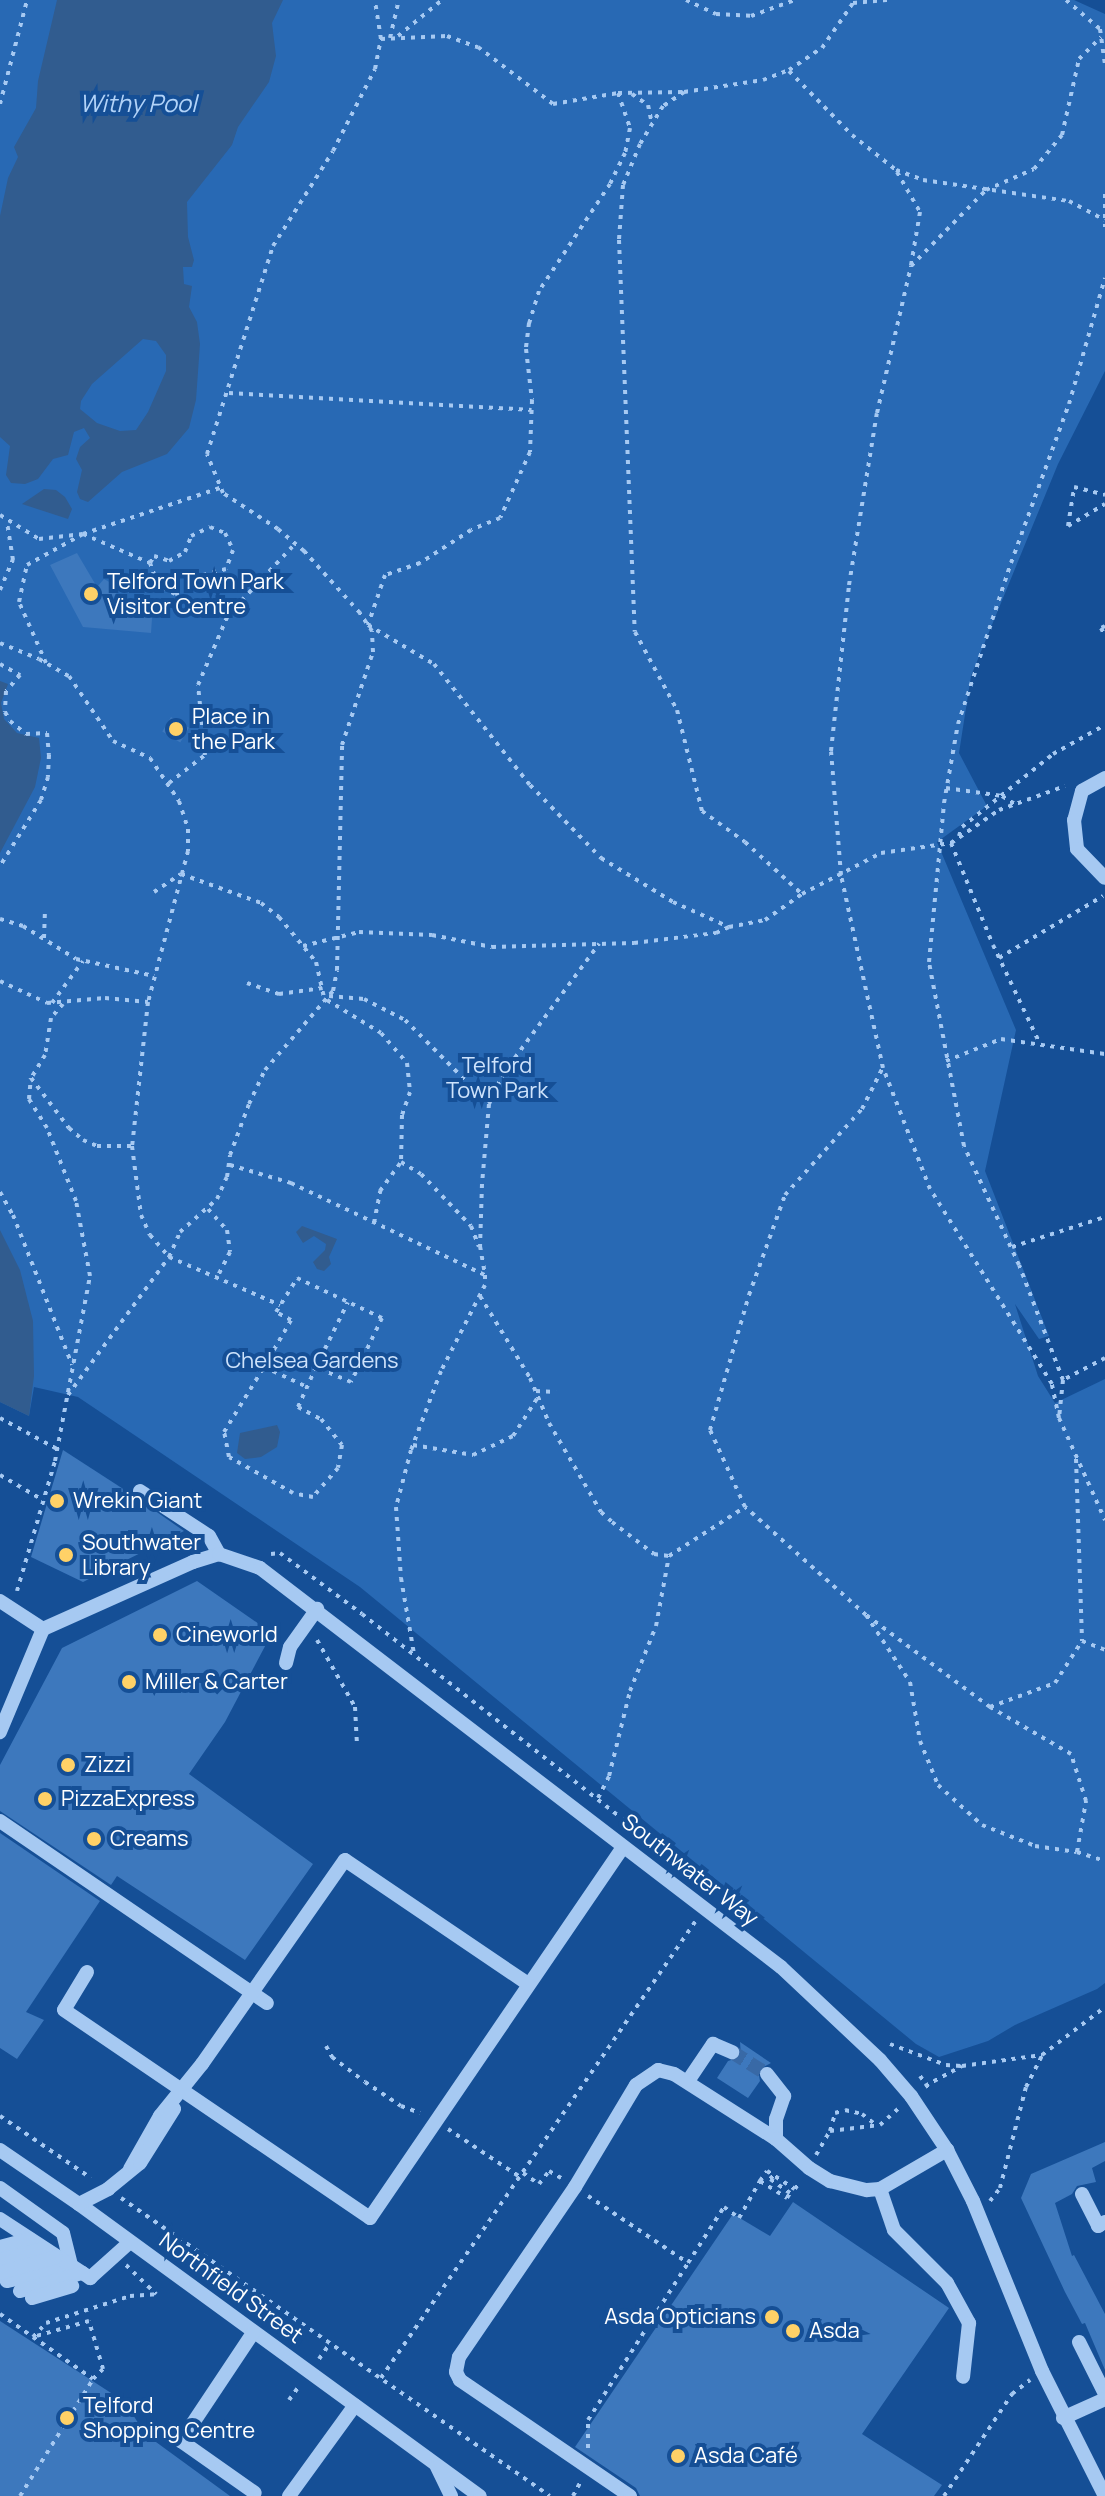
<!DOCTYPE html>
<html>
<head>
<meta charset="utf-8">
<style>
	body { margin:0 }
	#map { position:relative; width:1105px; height:2496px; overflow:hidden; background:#154f96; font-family:Manrope,sans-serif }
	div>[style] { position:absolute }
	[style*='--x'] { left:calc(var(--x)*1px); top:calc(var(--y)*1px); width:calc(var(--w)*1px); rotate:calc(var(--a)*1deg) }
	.green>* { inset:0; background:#2869b4 }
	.water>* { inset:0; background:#315c8f }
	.building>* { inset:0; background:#3d78bd; transform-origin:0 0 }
	.minor-tunnel>* { height:14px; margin-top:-7px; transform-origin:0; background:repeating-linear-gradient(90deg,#3869a6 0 14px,transparent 0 21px) }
	.path>* { height:4px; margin-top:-2px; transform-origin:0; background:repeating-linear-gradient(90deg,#a6c9f2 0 4px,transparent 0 10px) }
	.minor>* { height:14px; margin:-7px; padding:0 7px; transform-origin:7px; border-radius:7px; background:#a6c9f2 }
	.dots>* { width:22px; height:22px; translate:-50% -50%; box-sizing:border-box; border:4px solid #154f96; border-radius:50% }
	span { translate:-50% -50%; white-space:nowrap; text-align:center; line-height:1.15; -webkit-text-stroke:8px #154f96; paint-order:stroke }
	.poi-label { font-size:22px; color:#fff }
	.left { translate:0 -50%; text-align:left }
	.right { translate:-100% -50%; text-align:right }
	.park-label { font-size:22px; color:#cee3fc }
	.street-label { font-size:22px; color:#fff }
	.water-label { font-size:24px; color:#b2d3f8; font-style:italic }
</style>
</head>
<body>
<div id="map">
	<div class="green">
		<i style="clip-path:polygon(0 0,1074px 0,1105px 14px,1105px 371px,1058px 464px,971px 676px,959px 753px,987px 806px,937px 842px,1016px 1030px,985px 1171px,1049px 1336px,1039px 1339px,1015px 1304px,1038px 1376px,1055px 1403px,1105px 1379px,1105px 1983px,1097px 1989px,1015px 2025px,988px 2041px,939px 2057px,916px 2044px,360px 1587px,78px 1397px,34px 1387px,29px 1416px,0 1402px)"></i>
	</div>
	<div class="water">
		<i style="clip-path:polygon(evenodd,57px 0,283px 0,272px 23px,276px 56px,269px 82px,238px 127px,232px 145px,187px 202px,188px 237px,194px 260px,192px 267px,183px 267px,184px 284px,192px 286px,189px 307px,197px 322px,200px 344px,196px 400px,189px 428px,167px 454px,122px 472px,88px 502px,80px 499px,77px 492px,82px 470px,76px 459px,80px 447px,90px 438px,84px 428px,74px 432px,68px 455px,53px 459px,38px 479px,25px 484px,11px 483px,6px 475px,10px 446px,0 437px,0 216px,8px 178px,18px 157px,14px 147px,36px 108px,38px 81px,57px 0,143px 339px,156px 341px,166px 355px,166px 371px,148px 412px,136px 430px,120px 431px,97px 423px,80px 409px,81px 401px,92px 384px,143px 339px)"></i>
		<i style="clip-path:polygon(44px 489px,56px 490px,65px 497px,72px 509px,68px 519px,22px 504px)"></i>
		<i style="clip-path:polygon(0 681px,8px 684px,1px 703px,4px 719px,17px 733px,39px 738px,41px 758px,35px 787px,0 853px)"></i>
		<i style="clip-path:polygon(302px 1226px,337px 1239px,329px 1257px,331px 1264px,324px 1271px,317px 1269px,313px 1262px,325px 1250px,326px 1244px,314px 1236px,303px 1243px,296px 1232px)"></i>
		<i style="clip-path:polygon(0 1230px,20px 1270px,33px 1321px,34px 1376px,29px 1416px,0 1402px)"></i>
		<i style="clip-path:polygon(277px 1425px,280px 1432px,277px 1447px,261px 1457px,245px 1459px,237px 1453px,240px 1433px)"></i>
	</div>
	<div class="building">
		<i style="clip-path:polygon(77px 553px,97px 587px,104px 579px,120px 588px,112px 600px,153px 604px,151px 633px,83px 627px,50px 565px)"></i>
		<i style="left:171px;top:717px;width:21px;height:17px;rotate:31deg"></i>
		<i style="clip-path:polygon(63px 1450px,131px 1494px,184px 1531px,83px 1582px,31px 1557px)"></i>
		<i style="clip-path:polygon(197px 1581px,272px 1633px,225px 1722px,189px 1774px,313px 1864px,245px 1960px,117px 1876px,111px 1885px,0 1811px,0 1765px,62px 1648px)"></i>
		<i style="clip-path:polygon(0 1833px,100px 1901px,26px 2012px,44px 2020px,17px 2059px,0 2048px)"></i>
		<i style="clip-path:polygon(740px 2042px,771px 2063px,758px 2070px,760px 2081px,748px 2098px,717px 2078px,728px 2061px,741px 2057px)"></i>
		<i style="clip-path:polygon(1105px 2142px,1105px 2161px,1092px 2168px,1096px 2182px,1077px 2186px,1072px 2194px,1055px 2203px,1072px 2256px,1074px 2255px,1105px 2314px,1105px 2370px,1085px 2323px,1082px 2324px,1065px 2292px,1021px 2198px,1031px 2174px)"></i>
		<i style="clip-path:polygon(793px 2202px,949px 2308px,862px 2434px,942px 2485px,934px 2496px,640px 2496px,636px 2488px,575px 2447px,733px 2214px,770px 2236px)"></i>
		<i style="clip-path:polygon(0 2321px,125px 2402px,145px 2434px,230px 2496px,0 2496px)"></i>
	</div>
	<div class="minor-tunnel">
		<i style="--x:732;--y:2052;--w:41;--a:32.2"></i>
	</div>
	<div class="path">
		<i style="--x:686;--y:0;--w:33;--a:25"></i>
		<i style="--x:716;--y:14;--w:35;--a:3"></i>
		<i style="--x:751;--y:16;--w:47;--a:-20"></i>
		<i style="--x:1066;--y:0;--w:45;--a:40.5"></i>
		<i style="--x:1100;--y:29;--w:37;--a:82"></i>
		<i style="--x:398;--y:36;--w:57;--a:-39.3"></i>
		<i style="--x:390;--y:38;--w:39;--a:-77"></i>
		<i style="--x:381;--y:39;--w:66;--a:-2.6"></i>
		<i style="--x:447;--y:36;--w:33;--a:20"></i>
		<i style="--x:478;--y:47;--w:94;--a:37.2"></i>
		<i style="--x:553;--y:104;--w:66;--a:-9.6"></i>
		<i style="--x:618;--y:93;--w:66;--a:-0.9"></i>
		<i style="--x:684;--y:92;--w:80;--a:-8.6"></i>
		<i style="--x:763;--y:80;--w:28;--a:-21"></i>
		<i style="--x:789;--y:70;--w:40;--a:-34"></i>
		<i style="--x:822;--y:48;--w:55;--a:-55.4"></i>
		<i style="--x:853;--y:3;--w:36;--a:-5"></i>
		<i style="--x:789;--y:71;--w:90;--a:45.5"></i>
		<i style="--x:852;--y:135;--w:56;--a:38.5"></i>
		<i style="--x:896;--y:170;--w:29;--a:20"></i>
		<i style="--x:923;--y:180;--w:148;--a:8.2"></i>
		<i style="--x:1069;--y:201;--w:40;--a:28"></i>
		<i style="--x:684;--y:92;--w:25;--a:146"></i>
		<i style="--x:663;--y:106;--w:44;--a:121.2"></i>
		<i style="--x:640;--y:144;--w:44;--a:112.5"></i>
		<i style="--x:623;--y:185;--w:55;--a:94.2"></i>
		<i style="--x:619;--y:240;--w:392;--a:87.7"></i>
		<i style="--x:635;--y:632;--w:89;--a:61.7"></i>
		<i style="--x:677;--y:710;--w:104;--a:76.1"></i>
		<i style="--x:702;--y:811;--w:53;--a:35.8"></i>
		<i style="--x:745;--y:842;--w:77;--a:42.4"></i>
		<i style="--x:618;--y:93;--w:37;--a:71"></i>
		<i style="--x:630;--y:128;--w:25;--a:101"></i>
		<i style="--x:625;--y:153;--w:34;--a:116"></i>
		<i style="--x:610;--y:184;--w:128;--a:123.6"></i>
		<i style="--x:539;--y:291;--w:34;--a:107"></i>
		<i style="--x:529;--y:323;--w:26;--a:97"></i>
		<i style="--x:526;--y:349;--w:51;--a:83.3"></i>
		<i style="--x:532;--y:400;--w:52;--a:92.2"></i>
		<i style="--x:530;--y:452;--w:72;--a:114.4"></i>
		<i style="--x:500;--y:518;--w:31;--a:158"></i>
		<i style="--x:471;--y:530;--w:61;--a:147.1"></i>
		<i style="--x:420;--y:563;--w:37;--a:161"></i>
		<i style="--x:385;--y:575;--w:53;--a:108.8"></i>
		<i style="--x:368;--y:625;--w:77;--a:30.6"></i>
		<i style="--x:434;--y:664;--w:154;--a:51.6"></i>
		<i style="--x:530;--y:785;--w:102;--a:45.8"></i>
		<i style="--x:601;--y:858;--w:84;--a:31.4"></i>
		<i style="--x:673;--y:902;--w:61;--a:24.1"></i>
		<i style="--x:632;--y:94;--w:19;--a:35"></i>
		<i style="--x:648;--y:105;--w:19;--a:78"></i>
		<i style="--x:0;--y:104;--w:107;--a:-75.4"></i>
		<i style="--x:897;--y:172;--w:46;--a:60.1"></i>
		<i style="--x:920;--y:212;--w:54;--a:99.6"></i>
		<i style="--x:1105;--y:194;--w:33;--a:90"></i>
		<i style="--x:229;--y:393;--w:303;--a:3.2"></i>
		<i style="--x:0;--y:515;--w:46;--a:31.6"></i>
		<i style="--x:39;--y:539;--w:44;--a:-6.5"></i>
		<i style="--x:83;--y:534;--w:145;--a:-18.6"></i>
		<i style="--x:1068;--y:526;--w:39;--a:-81"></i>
		<i style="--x:1074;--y:487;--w:32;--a:14"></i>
		<i style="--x:1068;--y:526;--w:43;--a:-30.7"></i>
		<i style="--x:210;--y:527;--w:16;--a:22"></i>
		<i style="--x:225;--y:533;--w:19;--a:65"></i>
		<i style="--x:233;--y:550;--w:20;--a:110"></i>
		<i style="--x:226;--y:569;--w:30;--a:165"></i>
		<i style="--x:197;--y:577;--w:15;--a:127"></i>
		<i style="--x:188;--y:589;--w:14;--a:159"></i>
		<i style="--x:175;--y:594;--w:19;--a:-152"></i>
		<i style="--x:158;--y:585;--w:23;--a:-110"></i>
		<i style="--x:150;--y:563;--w:8;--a:-60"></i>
		<i style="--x:154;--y:556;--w:16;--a:18"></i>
		<i style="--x:169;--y:561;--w:18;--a:-29"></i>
		<i style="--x:185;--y:552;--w:17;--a:-69"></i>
		<i style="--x:191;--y:536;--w:21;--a:-25"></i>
		<i style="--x:0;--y:590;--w:33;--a:-67"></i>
		<i style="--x:13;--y:560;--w:39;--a:-99"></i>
		<i style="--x:1105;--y:626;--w:4;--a:153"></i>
		<i style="--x:1101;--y:628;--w:9;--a:63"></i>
		<i style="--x:0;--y:643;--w:42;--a:22.3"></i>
		<i style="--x:39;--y:659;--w:34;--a:30"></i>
		<i style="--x:69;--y:676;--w:78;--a:55.9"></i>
		<i style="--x:113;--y:741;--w:41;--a:24.7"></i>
		<i style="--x:150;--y:758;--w:52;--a:56"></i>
		<i style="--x:179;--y:801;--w:29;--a:72"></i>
		<i style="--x:188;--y:829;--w:22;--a:90"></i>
		<i style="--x:188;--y:851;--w:156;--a:104.8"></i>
		<i style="--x:148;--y:1002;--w:145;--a:96.3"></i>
		<i style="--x:132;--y:1146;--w:70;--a:82.6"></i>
		<i style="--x:141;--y:1215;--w:22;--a:66"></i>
		<i style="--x:150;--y:1235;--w:29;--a:49"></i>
		<i style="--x:169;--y:1257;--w:121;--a:23.4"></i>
		<i style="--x:46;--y:663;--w:67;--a:-113.9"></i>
		<i style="--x:19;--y:602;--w:38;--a:-78"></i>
		<i style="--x:27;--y:565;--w:64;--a:-29"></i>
		<i style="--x:83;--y:534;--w:73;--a:23.4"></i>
		<i style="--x:0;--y:664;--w:23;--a:29"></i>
		<i style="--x:20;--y:675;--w:21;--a:131"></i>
		<i style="--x:6;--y:691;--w:21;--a:93"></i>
		<i style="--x:5;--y:712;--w:10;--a:61"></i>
		<i style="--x:10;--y:721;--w:21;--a:39"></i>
		<i style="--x:26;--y:734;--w:21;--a:-3"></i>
		<i style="--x:47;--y:733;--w:22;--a:85"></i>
		<i style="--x:49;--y:755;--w:22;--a:93"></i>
		<i style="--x:48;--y:777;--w:24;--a:107"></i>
		<i style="--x:41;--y:800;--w:78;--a:121.8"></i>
		<i style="--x:169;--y:783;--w:46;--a:-37.9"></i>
		<i style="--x:205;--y:755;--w:70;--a:-95.7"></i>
		<i style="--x:198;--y:685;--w:76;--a:-66.8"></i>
		<i style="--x:228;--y:615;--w:98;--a:-46.7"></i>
		<i style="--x:946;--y:788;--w:57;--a:8.1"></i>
		<i style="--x:1002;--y:796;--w:15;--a:32"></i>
		<i style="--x:959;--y:836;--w:9;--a:-72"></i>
		<i style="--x:962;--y:827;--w:117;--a:-38.7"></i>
		<i style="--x:1053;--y:754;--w:60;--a:-29.1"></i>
		<i style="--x:951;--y:843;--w:110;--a:67.6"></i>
		<i style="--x:993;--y:945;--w:107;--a:64.6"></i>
		<i style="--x:154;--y:892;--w:32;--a:-34"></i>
		<i style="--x:181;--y:874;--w:85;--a:19.9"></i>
		<i style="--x:261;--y:903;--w:23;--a:38"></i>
		<i style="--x:279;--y:917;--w:58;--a:50.6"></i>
		<i style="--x:316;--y:962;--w:41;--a:77.3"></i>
		<i style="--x:0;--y:919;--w:24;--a:17"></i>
		<i style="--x:23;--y:926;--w:62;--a:31.9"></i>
		<i style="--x:76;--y:959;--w:80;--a:12.3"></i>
		<i style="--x:44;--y:938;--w:29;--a:-88"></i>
		<i style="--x:303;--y:946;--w:58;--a:-14"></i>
		<i style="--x:359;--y:932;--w:73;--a:2.4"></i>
		<i style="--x:432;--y:935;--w:61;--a:11.3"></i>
		<i style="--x:492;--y:947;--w:142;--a:-1.6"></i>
		<i style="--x:634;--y:943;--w:83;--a:-7"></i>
		<i style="--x:716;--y:933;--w:14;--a:-25"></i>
		<i style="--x:729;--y:927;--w:37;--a:-11"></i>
		<i style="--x:765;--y:920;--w:45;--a:-35.1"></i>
		<i style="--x:802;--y:894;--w:89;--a:-27.4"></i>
		<i style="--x:881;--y:853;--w:71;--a:-8.1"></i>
		<i style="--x:951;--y:843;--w:58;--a:-34.5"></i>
		<i style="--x:999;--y:810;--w:70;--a:-20"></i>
		<i style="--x:999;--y:958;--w:121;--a:-30.8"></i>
		<i style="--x:0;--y:981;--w:52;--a:25.1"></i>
		<i style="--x:47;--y:1003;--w:58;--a:-4.9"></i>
		<i style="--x:105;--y:998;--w:43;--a:5.3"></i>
		<i style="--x:247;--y:983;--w:34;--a:19"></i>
		<i style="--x:279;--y:994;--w:44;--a:-7.8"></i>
		<i style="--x:329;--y:996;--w:35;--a:5"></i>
		<i style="--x:364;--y:999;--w:46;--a:27.1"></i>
		<i style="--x:405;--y:1020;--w:119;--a:45"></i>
		<i style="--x:489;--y:1104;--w:80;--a:95"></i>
		<i style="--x:482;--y:1184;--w:62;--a:91.8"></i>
		<i style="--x:480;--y:1246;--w:29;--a:80"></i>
		<i style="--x:327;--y:1000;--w:63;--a:31.4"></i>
		<i style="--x:381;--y:1033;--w:40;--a:49"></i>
		<i style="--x:407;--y:1063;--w:29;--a:84"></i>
		<i style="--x:410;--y:1092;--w:24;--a:109"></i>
		<i style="--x:402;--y:1115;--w:47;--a:91.2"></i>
		<i style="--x:401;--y:1162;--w:23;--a:31"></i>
		<i style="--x:421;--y:1174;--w:72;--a:46.1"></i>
		<i style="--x:471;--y:1226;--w:22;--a:69"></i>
		<i style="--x:52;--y:1003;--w:52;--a:-53.6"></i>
		<i style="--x:63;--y:1004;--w:18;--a:131"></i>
		<i style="--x:51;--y:1018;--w:37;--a:99"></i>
		<i style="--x:45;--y:1055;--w:27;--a:121"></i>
		<i style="--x:31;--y:1078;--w:63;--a:52.8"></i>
		<i style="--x:69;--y:1128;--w:18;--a:41"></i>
		<i style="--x:83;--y:1140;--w:15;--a:23"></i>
		<i style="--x:97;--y:1146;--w:35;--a:0"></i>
		<i style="--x:946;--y:1061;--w:59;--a:-21.8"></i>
		<i style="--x:1001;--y:1039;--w:105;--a:8.2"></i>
		<i style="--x:489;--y:1104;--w:33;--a:-65"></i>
		<i style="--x:503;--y:1074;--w:162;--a:-53.6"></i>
		<i style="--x:230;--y:1165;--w:64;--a:16.4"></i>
		<i style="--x:291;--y:1183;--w:215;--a:25.4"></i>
		<i style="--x:485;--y:1275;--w:10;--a:90"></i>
		<i style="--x:485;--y:1285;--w:97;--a:117.1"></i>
		<i style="--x:441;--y:1371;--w:85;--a:110.8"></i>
		<i style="--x:411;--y:1450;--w:59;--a:104.7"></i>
		<i style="--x:396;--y:1507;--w:71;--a:86"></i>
		<i style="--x:401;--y:1578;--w:77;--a:80.3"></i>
		<i style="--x:0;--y:1192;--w:26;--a:61"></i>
		<i style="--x:13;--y:1215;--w:161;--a:68.5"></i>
		<i style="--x:208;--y:1209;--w:28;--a:48"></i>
		<i style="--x:227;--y:1230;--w:22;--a:82"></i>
		<i style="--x:230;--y:1252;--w:27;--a:117"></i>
		<i style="--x:374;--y:1223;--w:33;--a:-79"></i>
		<i style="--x:380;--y:1191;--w:36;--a:-54"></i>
		<i style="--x:1012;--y:1247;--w:98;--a:-17.9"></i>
		<i style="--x:480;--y:1296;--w:96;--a:58.6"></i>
		<i style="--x:530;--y:1378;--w:49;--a:67.1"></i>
		<i style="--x:549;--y:1423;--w:103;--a:59.7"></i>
		<i style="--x:601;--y:1512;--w:15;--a:42"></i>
		<i style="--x:612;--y:1522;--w:53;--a:37.3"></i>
		<i style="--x:654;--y:1554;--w:15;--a:8"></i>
		<i style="--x:669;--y:1556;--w:90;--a:-32.8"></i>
		<i style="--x:1105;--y:1358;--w:47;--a:152.4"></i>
		<i style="--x:1063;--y:1380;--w:38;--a:96"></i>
		<i style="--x:1059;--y:1418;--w:112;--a:65.7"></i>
		<i style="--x:264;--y:1367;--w:54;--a:-60.1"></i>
		<i style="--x:291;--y:1320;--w:17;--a:-152"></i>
		<i style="--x:276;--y:1312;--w:40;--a:-58"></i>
		<i style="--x:297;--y:1278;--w:94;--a:25.2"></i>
		<i style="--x:382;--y:1318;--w:71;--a:115.8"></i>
		<i style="--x:351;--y:1382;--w:38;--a:-157"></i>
		<i style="--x:316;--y:1367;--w:44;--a:114.2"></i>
		<i style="--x:298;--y:1407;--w:26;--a:28"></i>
		<i style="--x:321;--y:1419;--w:33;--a:51"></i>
		<i style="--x:342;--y:1445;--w:23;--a:100"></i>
		<i style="--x:338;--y:1468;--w:38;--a:131"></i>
		<i style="--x:313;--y:1497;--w:20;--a:-169"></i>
		<i style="--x:293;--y:1493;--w:73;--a:-150.6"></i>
		<i style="--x:229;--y:1457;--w:25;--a:-101"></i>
		<i style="--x:224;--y:1432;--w:76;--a:-58.4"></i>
		<i style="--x:264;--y:1367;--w:47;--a:24.9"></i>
		<i style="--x:316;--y:1367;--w:72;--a:-63.8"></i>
		<i style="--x:1063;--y:1380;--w:123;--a:-110.9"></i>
		<i style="--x:1019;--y:1265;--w:131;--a:-114.8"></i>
		<i style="--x:964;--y:1146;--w:187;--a:-100.8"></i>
		<i style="--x:929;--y:962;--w:160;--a:-84.6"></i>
		<i style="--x:944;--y:803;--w:80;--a:-80"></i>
		<i style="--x:958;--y:724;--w:169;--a:-71.8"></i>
		<i style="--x:1011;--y:563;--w:169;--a:-70"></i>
		<i style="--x:1069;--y:404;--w:131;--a:-74.1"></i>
		<i style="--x:536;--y:1391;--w:20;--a:3"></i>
		<i style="--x:68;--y:1395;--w:171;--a:-53.8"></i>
		<i style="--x:169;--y:1257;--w:27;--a:-66"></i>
		<i style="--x:180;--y:1232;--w:50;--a:-41.7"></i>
		<i style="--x:217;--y:1199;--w:24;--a:-66"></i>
		<i style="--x:227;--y:1177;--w:22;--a:-82"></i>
		<i style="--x:230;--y:1155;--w:54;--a:-69.6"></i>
		<i style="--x:249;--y:1104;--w:38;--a:-65"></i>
		<i style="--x:265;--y:1070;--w:104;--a:-49.3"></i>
		<i style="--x:333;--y:991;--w:21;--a:-79"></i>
		<i style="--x:337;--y:970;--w:225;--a:-88.7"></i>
		<i style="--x:342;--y:745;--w:98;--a:-71.6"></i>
		<i style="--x:373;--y:652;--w:21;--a:-93"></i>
		<i style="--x:372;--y:631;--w:22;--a:-124"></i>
		<i style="--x:360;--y:613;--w:84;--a:-132.1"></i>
		<i style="--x:304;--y:551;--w:34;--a:-140"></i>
		<i style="--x:278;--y:529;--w:66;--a:-146.8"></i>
		<i style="--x:223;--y:493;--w:42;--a:-112.3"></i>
		<i style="--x:207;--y:454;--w:218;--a:-72.4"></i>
		<i style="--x:273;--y:246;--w:112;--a:-57.7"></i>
		<i style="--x:333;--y:151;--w:92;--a:-62.9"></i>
		<i style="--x:375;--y:69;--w:31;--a:-79"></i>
		<i style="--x:381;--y:39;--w:39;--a:-99"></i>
		<i style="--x:0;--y:1418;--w:65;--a:28.5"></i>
		<i style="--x:1059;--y:1418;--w:35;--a:-102"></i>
		<i style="--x:1052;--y:1384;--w:230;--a:-122"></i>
		<i style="--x:930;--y:1189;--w:130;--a:-111.2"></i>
		<i style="--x:883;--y:1068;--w:198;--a:-102.3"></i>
		<i style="--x:841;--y:875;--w:124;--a:-94.6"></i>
		<i style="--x:831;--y:751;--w:167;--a:-83.8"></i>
		<i style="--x:849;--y:585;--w:174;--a:-80.8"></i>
		<i style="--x:877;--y:413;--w:151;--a:-77"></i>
		<i style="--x:911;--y:266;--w:107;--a:-45.4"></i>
		<i style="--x:986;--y:190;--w:52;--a:-23.6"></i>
		<i style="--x:1034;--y:169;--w:44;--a:-50.5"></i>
		<i style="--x:1062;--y:135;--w:78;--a:-77.4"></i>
		<i style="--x:1079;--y:59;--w:31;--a:-45"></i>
		<i style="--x:413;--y:1445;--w:61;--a:9.5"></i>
		<i style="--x:473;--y:1455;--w:44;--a:-25.4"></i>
		<i style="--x:513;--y:1436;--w:46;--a:-57.3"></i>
		<i style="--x:1076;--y:1459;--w:182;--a:88.1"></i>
		<i style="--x:0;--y:1475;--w:50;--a:30.2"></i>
		<i style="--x:271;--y:1554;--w:9;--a:-6"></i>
		<i style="--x:280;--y:1553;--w:102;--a:36.6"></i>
		<i style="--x:362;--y:1614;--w:448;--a:38.2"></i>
		<i style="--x:17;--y:1591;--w:135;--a:-73.7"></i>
		<i style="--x:55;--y:1461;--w:188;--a:-79.3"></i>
		<i style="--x:90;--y:1276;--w:76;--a:-100.6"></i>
		<i style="--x:76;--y:1201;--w:79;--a:-111.7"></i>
		<i style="--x:47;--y:1128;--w:34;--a:-122"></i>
		<i style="--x:29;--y:1099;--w:21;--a:-85"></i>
		<i style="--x:866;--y:1615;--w:80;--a:56.7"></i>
		<i style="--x:910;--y:1682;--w:60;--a:80.4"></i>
		<i style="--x:920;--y:1741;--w:48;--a:67.8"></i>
		<i style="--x:938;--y:1785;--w:59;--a:42.3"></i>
		<i style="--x:982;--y:1825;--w:57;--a:21.6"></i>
		<i style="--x:1035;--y:1846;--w:42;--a:8.1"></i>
		<i style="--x:1077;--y:1852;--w:52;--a:-80"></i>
		<i style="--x:1086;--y:1801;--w:49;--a:-107.7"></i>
		<i style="--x:1071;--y:1754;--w:94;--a:-149.9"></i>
		<i style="--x:990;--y:1707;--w:154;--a:-143.4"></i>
		<i style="--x:866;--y:1615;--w:162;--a:-138.2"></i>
		<i style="--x:745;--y:1507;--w:85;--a:-114.4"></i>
		<i style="--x:710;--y:1430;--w:141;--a:-73.9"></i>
		<i style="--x:749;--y:1295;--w:106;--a:-70.2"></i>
		<i style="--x:785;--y:1195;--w:115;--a:-48.2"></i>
		<i style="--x:862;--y:1109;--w:45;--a:-63.4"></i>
		<i style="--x:317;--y:1640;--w:77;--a:60.4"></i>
		<i style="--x:355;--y:1707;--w:37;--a:87"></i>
		<i style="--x:990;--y:1707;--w:69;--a:-20.3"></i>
		<i style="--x:1055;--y:1683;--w:50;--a:-57.3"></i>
		<i style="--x:1082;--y:1641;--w:25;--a:21"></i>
		<i style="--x:598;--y:1798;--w:25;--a:-63"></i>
		<i style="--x:609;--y:1776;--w:88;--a:-76.1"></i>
		<i style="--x:630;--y:1691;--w:70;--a:-68.2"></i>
		<i style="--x:656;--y:1626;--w:71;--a:-79.5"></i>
		<i style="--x:1077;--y:1852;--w:29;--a:18"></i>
		<i style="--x:890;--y:2044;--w:60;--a:20.6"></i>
		<i style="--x:946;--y:2065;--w:15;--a:4"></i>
		<i style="--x:326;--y:2046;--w:13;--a:61"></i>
		<i style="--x:332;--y:2057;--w:41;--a:37.1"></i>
		<i style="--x:365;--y:2082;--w:43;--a:33.7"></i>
		<i style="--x:401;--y:2106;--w:20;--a:20"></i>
		<i style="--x:920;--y:2076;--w:19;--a:54"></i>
		<i style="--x:925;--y:2086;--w:42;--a:-28.4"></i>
		<i style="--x:962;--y:2066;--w:81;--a:-7.8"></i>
		<i style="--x:1042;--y:2055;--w:79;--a:-37.3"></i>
		<i style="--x:0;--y:2116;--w:110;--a:34.3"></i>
		<i style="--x:448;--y:2129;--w:87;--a:33.7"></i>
		<i style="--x:830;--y:2131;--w:19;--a:-74"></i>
		<i style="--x:835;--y:2113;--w:10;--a:-17"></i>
		<i style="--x:845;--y:2110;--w:17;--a:13"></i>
		<i style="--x:862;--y:2114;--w:18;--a:38"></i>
		<i style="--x:816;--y:2155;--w:28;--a:-60"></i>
		<i style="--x:830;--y:2131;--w:50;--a:-6.8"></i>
		<i style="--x:880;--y:2125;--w:24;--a:-42"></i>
		<i style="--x:523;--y:2173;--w:19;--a:35"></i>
		<i style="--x:539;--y:2184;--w:16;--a:-52"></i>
		<i style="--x:549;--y:2171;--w:14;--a:30"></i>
		<i style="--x:760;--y:2181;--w:12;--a:-55"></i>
		<i style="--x:767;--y:2171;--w:33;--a:33"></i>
		<i style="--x:795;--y:2189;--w:7;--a:-56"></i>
		<i style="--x:588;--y:2196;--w:120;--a:33.8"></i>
		<i style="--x:688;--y:2263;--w:67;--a:-57.3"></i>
		<i style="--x:724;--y:2207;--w:19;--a:36"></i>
		<i style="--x:739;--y:2218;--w:43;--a:-60.4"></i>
		<i style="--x:760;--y:2181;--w:32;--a:32"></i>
		<i style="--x:787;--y:2198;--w:6;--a:-59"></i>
		<i style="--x:790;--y:2193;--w:24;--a:-145"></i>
		<i style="--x:770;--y:2179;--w:6;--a:-45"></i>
		<i style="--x:121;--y:2198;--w:522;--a:34.79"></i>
		<i style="--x:990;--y:2201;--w:16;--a:-52"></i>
		<i style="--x:1000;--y:2188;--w:104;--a:-75.6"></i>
		<i style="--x:1026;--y:2087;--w:35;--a:-63"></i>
		<i style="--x:126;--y:2265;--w:42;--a:44"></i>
		<i style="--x:0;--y:2314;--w:40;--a:34.9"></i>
		<i style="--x:33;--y:2337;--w:73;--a:35"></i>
		<i style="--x:93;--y:2379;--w:14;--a:-45"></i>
		<i style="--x:103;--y:2369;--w:50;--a:-106.3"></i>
		<i style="--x:89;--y:2321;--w:58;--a:164.1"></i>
		<i style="--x:33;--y:2337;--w:19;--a:-47"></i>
		<i style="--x:46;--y:2323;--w:88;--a:-17.8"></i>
		<i style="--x:130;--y:2296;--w:26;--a:-4"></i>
		<i style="--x:319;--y:2359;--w:19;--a:-55"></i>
		<i style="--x:381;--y:2378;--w:554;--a:-55.45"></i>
		<i style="--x:289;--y:2400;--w:17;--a:-54"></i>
		<i style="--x:588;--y:2448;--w:28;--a:-90"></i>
		<i style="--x:588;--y:2420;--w:186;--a:-57.5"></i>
		<i style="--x:20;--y:2496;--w:138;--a:-58"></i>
		<i style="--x:573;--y:2496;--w:15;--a:-62"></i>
		<i style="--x:944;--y:2496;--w:123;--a:-56.3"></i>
		<i style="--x:1012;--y:2394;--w:23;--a:-38"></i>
	</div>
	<div class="minor">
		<i style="--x:1105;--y:778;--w:26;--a:151"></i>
		<i style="--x:1082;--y:791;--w:30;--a:105"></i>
		<i style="--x:1074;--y:820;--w:29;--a:84"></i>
		<i style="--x:1077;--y:849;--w:40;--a:46"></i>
		<i style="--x:140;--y:1491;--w:82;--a:33.1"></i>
		<i style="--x:209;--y:1536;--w:21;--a:61"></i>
		<i style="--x:0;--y:1601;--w:51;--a:33.1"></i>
		<i style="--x:43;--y:1629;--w:112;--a:112.7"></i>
		<i style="--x:43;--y:1629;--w:164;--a:-24.1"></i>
		<i style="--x:193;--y:1562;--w:27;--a:-17"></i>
		<i style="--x:219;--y:1554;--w:43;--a:18.9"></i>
		<i style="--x:260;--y:1568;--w:656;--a:37.45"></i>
		<i style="--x:781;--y:1967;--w:136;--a:43.2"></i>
		<i style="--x:880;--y:2060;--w:48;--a:49.3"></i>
		<i style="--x:911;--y:2096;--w:65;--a:56.3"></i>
		<i style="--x:947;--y:2150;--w:57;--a:63"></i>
		<i style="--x:973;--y:2201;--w:183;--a:67.9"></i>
		<i style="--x:1042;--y:2371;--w:140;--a:63.3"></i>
		<i style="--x:286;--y:1663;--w:16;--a:-76"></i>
		<i style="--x:290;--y:1647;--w:47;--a:-54.6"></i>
		<i style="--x:0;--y:1821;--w:323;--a:34.3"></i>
		<i style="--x:87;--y:1972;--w:44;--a:121.2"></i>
		<i style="--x:64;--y:2010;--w:370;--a:34.2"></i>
		<i style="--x:370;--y:2218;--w:449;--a:-55.7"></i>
		<i style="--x:767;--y:2074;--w:28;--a:52"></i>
		<i style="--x:784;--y:2096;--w:24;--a:109"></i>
		<i style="--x:776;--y:2119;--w:20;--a:90"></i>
		<i style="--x:688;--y:2081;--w:45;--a:-56"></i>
		<i style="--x:713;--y:2044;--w:21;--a:23"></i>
		<i style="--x:0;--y:2150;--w:96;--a:34.4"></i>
		<i style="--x:79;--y:2204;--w:496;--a:36.1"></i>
		<i style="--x:130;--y:2169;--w:61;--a:-60.5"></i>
		<i style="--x:160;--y:2116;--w:67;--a:-51.1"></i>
		<i style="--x:202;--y:2064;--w:249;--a:-55"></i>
		<i style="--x:345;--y:1860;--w:221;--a:34.1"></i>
		<i style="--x:0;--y:2188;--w:77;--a:35.5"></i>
		<i style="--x:63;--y:2233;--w:34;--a:76"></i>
		<i style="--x:71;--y:2266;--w:66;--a:166.8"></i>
		<i style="--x:880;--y:2189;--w:43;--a:71.1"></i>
		<i style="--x:894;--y:2230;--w:75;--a:45"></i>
		<i style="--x:947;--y:2283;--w:46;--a:61.2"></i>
		<i style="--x:969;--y:2323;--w:54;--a:96.3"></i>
		<i style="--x:1082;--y:2194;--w:36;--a:63"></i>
		<i style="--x:1098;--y:2226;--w:8;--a:-30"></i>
		<i style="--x:79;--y:2204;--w:33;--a:-27"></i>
		<i style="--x:108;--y:2189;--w:41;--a:-39.1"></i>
		<i style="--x:140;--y:2163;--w:64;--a:-57.8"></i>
		<i style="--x:0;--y:2219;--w:108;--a:33.2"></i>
		<i style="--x:90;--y:2278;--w:54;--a:-42"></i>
		<i style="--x:0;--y:2247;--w:31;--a:-15"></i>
		<i style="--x:0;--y:2260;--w:44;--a:-14.3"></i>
		<i style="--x:0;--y:2273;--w:58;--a:-15.9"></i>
		<i style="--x:20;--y:2291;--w:65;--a:-16.2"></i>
		<i style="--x:32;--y:2298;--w:42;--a:-16.7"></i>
		<i style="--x:253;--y:2333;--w:130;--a:123.7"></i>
		<i style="--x:181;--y:2441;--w:90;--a:35.1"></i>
		<i style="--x:1079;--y:2342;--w:58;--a:63.4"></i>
		<i style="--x:1063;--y:2418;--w:46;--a:-24.3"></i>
		<i style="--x:437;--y:2467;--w:32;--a:64"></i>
		<i style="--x:289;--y:2496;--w:112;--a:-54"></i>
		<i style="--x:630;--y:2496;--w:206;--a:-145.7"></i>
		<i style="--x:460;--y:2380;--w:9;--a:-117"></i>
		<i style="--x:456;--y:2372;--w:15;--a:-79"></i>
		<i style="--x:459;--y:2357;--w:206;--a:-55.7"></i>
		<i style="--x:575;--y:2187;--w:119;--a:-59.1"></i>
		<i style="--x:636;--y:2085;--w:27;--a:-34"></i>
		<i style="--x:658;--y:2070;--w:16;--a:14"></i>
		<i style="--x:674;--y:2074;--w:121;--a:32.5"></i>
		<i style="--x:776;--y:2139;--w:44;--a:41.3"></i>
		<i style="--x:809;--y:2168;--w:25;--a:32"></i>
		<i style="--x:830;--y:2181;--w:38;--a:14"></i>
		<i style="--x:867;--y:2190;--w:13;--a:-4"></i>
		<i style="--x:880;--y:2189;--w:78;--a:-30.2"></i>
	</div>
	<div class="dots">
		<i style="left:91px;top:594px;background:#ffd167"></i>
		<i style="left:176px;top:729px;background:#ffd167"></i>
		<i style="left:57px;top:1501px;background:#ffd167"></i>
		<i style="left:66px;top:1555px;background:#ffd167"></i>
		<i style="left:160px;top:1635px;background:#ffd167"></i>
		<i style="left:129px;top:1682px;background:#ffd167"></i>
		<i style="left:68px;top:1765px;background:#ffd167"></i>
		<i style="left:45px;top:1799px;background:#ffd167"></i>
		<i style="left:94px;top:1839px;background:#ffd167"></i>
		<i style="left:772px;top:2317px;background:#ffd167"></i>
		<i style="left:793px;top:2331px;background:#ffd167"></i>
		<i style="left:67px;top:2418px;background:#ffd167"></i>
		<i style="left:678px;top:2456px;background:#ffd167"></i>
	</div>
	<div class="poi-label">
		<span class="left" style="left:107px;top:594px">Telford Town Park<br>Visitor Centre</span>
		<span class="left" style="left:192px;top:729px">Place in<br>the Park</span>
		<span class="left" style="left:73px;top:1501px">Wrekin Giant</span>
		<span class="left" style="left:82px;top:1555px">Southwater<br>Library</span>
		<span class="left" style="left:176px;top:1635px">Cineworld</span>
		<span class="left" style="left:145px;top:1682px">Miller &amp; Carter</span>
		<span class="left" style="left:84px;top:1765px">Zizzi</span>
		<span class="left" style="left:61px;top:1799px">PizzaExpress</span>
		<span class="left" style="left:110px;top:1839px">Creams</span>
		<span class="right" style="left:756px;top:2317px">Asda Opticians</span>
		<span class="left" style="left:809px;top:2331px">Asda</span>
		<span class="left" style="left:83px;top:2418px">Telford<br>Shopping Centre</span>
		<span class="left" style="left:694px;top:2456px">Asda Café</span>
	</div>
	<div class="park-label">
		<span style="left:497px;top:1078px">Telford<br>Town Park</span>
		<span style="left:312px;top:1361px">Chelsea Gardens</span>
	</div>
	<div class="street-label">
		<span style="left:690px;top:1870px;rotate:38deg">Southwater Way</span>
		<span style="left:231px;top:2288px;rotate:36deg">Northfield Street</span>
	</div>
	<div class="water-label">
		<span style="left:138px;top:103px">Withy Pool</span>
	</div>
</div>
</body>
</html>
